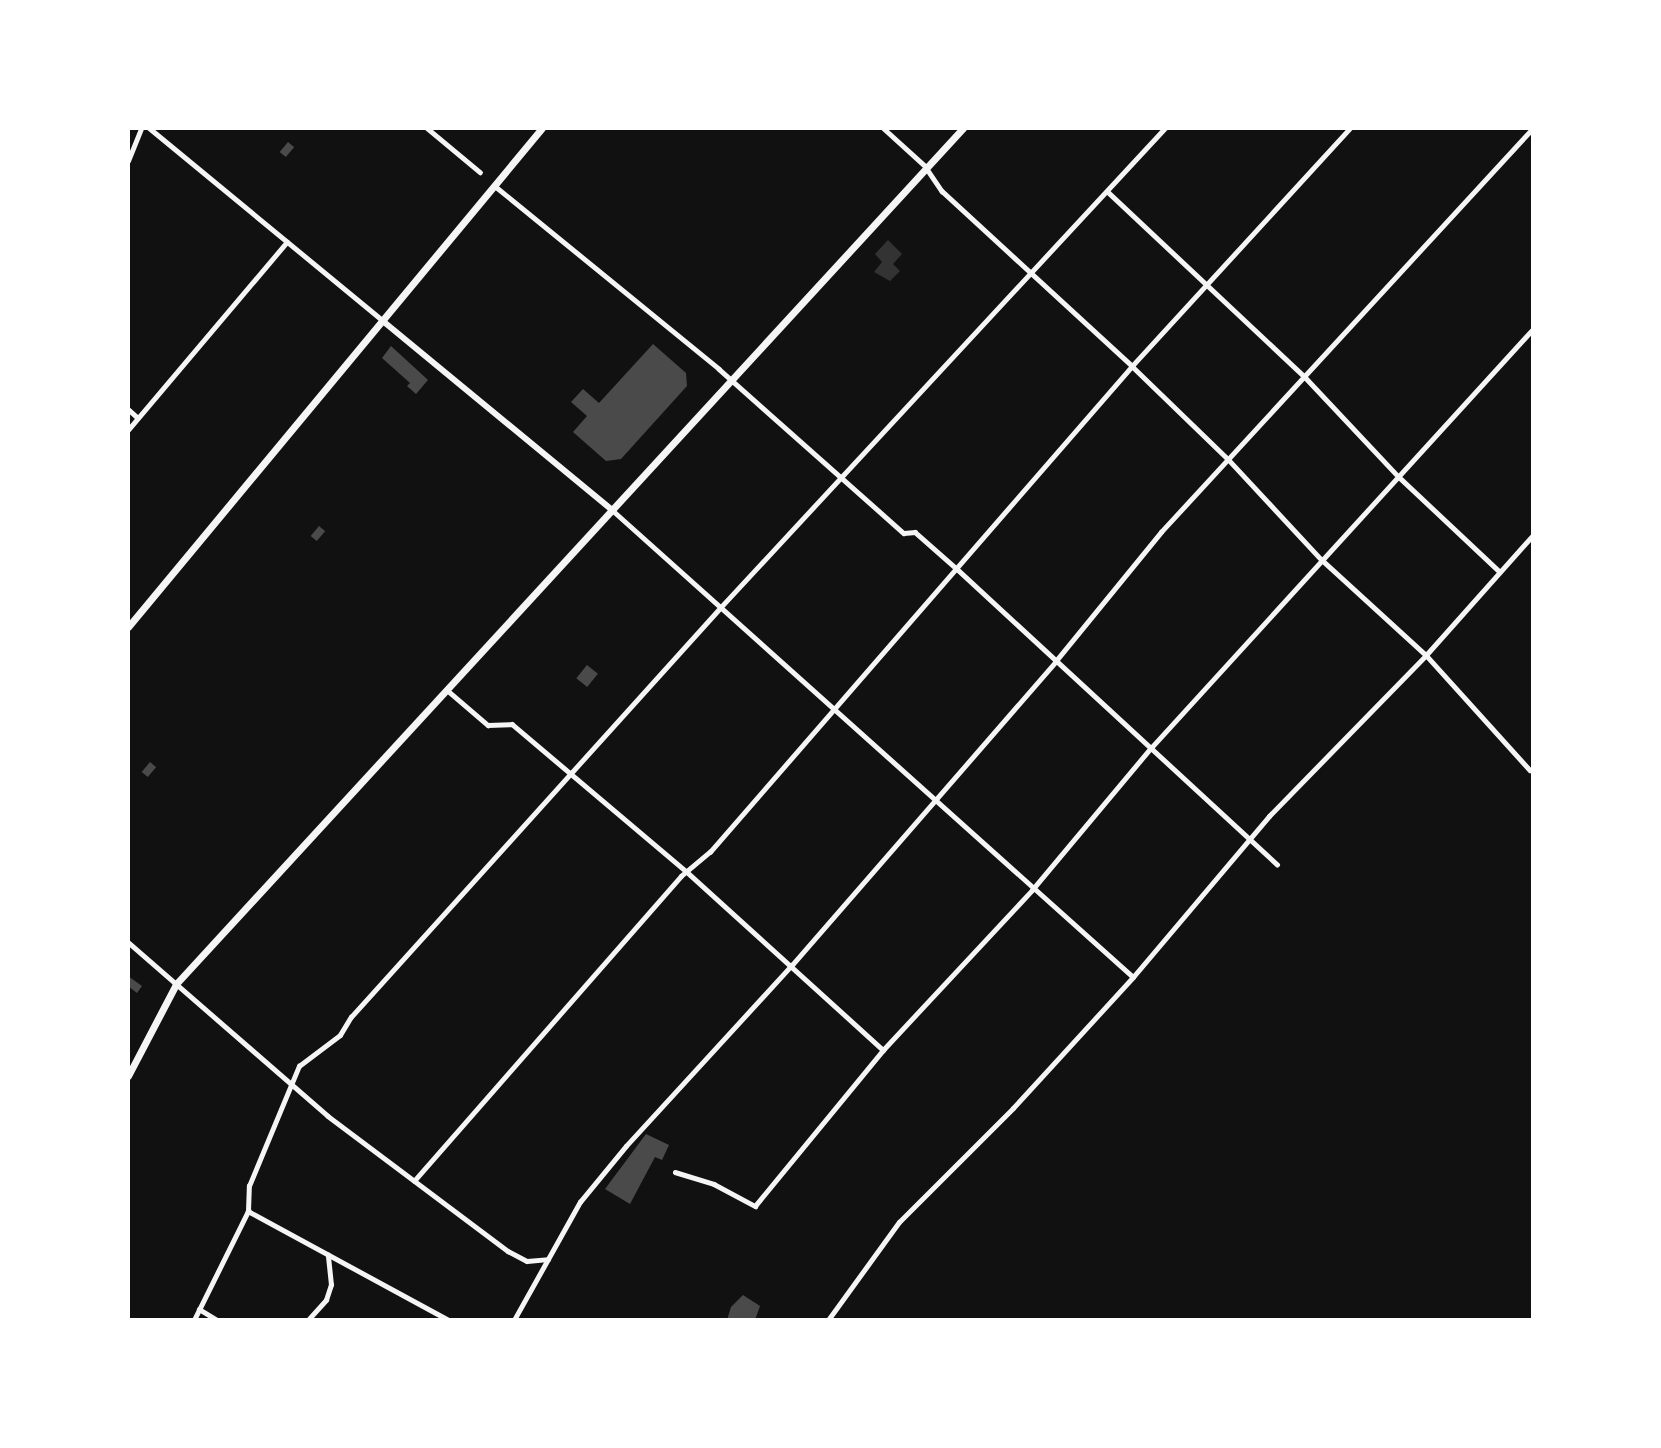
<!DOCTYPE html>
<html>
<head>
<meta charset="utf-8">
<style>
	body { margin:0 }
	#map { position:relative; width:1661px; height:1448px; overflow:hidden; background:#111; font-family:Roboto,sans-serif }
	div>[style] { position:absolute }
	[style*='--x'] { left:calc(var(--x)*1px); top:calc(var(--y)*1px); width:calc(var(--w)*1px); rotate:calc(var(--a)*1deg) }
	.water>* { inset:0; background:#333 }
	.building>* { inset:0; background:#4a4a4a; transform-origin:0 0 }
	.minor>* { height:4.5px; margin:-2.25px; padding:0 2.25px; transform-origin:2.25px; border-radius:2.25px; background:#f5f5f5 }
	.tertiary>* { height:5px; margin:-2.5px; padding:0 2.5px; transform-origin:2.5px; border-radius:2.5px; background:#f5f5f5 }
	.secondary>* { height:6px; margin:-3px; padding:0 3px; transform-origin:3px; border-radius:3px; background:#f5f5f5 }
	.primary>* { height:7px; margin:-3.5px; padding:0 3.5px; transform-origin:3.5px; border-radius:3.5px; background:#f5f5f5 }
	span { translate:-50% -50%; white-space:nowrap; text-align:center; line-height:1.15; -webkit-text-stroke:7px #fff; paint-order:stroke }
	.frame { position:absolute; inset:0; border:130px solid #fff; pointer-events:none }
</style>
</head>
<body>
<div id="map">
	<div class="water">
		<i style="clip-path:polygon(888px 240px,902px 254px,893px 264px,900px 271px,890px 281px,874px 272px,882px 262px,875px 254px)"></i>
	</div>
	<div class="building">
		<i style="left:288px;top:142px;width:8px;height:13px;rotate:40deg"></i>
		<i style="clip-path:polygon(653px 344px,686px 373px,687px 386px,621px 459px,606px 461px,573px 432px,587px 416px,571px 402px,583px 389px,599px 403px)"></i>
		<i style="clip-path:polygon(391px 346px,428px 380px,416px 394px,407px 386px,410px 383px,382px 358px)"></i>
		<i style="left:319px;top:526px;width:8px;height:13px;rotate:40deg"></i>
		<i style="left:587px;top:665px;width:14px;height:17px;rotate:39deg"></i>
		<i style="left:150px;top:762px;width:8px;height:13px;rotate:40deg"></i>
		<i style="clip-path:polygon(128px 976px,142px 986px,137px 993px,128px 986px)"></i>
		<i style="clip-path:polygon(646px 1134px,669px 1145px,662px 1160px,655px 1157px,630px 1204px,605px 1189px)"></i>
		<i style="clip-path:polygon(743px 1295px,760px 1306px,755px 1320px,727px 1320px,731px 1307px)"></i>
	</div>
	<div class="minor">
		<i style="--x:427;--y:128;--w:69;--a:39.7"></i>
		<i style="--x:128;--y:161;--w:35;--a:-68"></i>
		<i style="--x:927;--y:169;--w:27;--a:56"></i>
		<i style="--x:942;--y:191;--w:258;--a:42.6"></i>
		<i style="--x:1132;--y:366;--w:134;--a:44.1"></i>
		<i style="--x:1228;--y:459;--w:138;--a:47.1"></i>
		<i style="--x:1322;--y:560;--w:141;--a:42.4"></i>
		<i style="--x:1426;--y:655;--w:155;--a:47.9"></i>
		<i style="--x:495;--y:186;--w:289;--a:39.2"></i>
		<i style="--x:719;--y:369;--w:247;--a:41.6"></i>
		<i style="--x:904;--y:533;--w:11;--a:-5"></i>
		<i style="--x:915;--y:532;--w:55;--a:41.3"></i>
		<i style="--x:956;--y:568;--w:437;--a:42.7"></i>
		<i style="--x:1108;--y:192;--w:270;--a:43.2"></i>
		<i style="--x:1305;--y:377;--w:137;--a:46.8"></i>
		<i style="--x:1399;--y:477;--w:137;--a:43.2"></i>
		<i style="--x:128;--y:409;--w:13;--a:42"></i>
		<i style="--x:128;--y:430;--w:246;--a:-49.8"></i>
		<i style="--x:447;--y:690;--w:54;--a:40.5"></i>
		<i style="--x:488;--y:725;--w:24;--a:-2"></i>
		<i style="--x:512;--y:724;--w:229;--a:40.2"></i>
		<i style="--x:687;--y:872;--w:265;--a:42.2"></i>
		<i style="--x:128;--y:942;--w:265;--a:41"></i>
		<i style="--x:328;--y:1116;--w:225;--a:36.9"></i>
		<i style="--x:508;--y:1251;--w:21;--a:28"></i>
		<i style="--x:527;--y:1261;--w:21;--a:-5"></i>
		<i style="--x:675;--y:1172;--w:41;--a:17.1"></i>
		<i style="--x:714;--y:1184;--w:47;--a:28.2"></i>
		<i style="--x:755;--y:1206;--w:202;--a:-50.6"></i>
		<i style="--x:883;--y:1050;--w:219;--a:-47"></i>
		<i style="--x:1032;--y:890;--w:184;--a:-50.1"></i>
		<i style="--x:1150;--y:749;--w:568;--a:-47.64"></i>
		<i style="--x:414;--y:1181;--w:405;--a:-48.8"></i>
		<i style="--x:681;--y:876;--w:38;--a:-40"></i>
		<i style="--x:710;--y:852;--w:644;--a:-49.03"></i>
		<i style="--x:1132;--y:366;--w:323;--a:-47.5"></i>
		<i style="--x:248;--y:1211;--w:229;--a:28.5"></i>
		<i style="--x:199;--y:1309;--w:21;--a:31"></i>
		<i style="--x:194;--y:1320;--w:122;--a:-63.6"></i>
		<i style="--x:248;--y:1211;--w:25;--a:-88"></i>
		<i style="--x:249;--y:1186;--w:130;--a:-67.4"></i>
		<i style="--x:299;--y:1066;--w:51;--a:-37.1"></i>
		<i style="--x:340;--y:1035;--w:21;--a:-59"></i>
		<i style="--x:351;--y:1017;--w:551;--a:-47.94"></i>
		<i style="--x:720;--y:608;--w:655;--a:-47.17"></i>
		<i style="--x:308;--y:1320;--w:27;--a:-48"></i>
		<i style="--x:326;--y:1300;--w:16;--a:-72"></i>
		<i style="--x:331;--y:1285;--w:30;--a:-96"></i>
		<i style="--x:514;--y:1320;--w:135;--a:-60.8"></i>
		<i style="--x:580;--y:1202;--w:72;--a:-50.6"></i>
		<i style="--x:626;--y:1146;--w:246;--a:-47.5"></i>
		<i style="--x:792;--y:965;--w:401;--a:-49"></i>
		<i style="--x:1055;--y:662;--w:168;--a:-50.8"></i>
		<i style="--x:1161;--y:532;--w:549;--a:-47.36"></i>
	</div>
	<div class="tertiary">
		<i style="--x:149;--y:128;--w:305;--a:39.5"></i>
		<i style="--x:883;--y:128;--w:59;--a:42.3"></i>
		<i style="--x:613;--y:511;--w:698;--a:41.87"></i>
		<i style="--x:828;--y:1320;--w:121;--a:-54.1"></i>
		<i style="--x:899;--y:1222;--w:161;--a:-45"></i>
		<i style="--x:1013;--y:1108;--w:178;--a:-47.5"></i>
		<i style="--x:1133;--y:977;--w:211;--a:-49.8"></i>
		<i style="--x:1269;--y:816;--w:225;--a:-45.7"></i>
		<i style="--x:1426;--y:655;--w:161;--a:-48.3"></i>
	</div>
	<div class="secondary">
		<i style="--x:384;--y:322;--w:297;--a:39.5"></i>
	</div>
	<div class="primary">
		<i style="--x:128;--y:627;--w:648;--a:-50.32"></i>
		<i style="--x:128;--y:1076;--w:104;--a:-62.4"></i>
		<i style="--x:176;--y:984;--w:1163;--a:-47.4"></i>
	</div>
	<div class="frame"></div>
</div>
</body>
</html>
